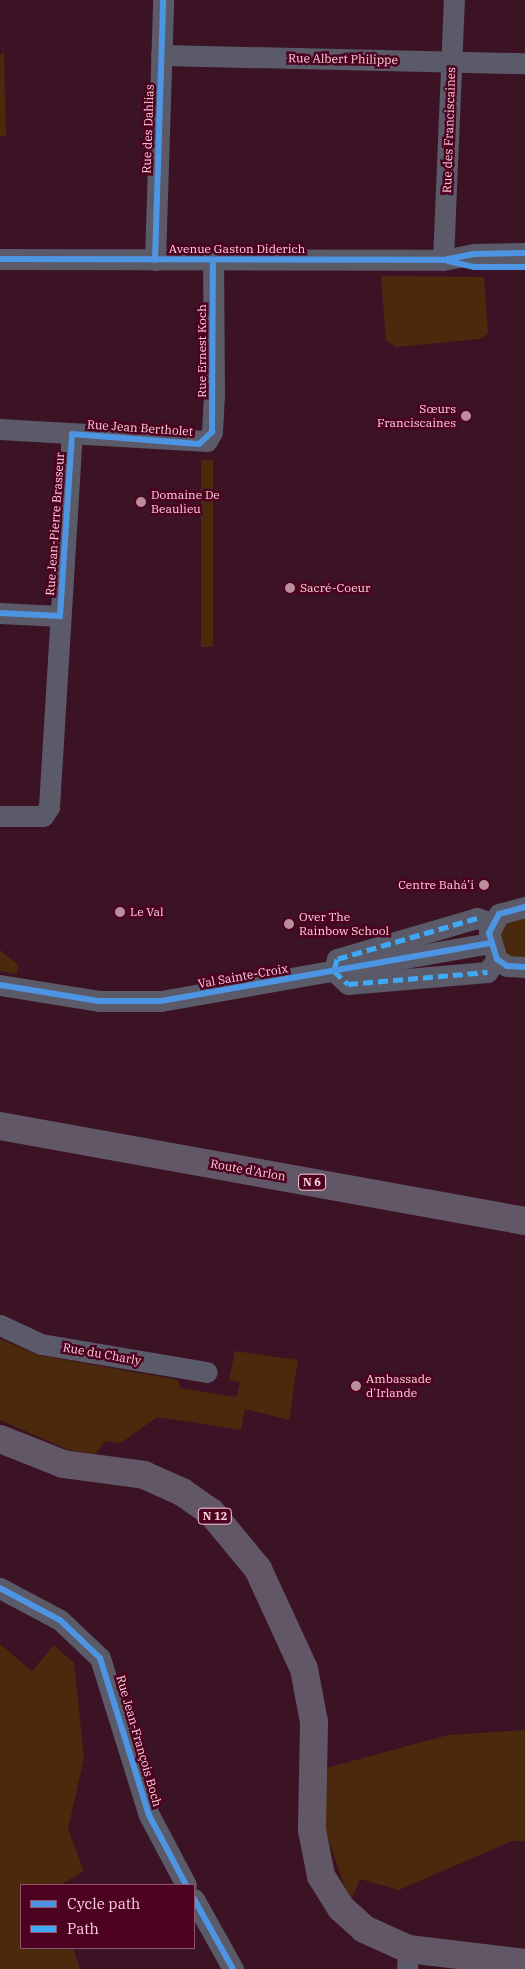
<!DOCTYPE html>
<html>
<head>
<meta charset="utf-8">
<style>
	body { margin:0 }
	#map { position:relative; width:525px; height:1969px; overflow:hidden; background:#3b1324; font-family:"IBM Plex Serif",serif }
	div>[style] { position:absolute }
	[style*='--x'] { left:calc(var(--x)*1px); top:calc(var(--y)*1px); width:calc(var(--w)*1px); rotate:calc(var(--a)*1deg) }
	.green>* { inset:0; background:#4b290c; transform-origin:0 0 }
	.minor>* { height:21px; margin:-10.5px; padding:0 10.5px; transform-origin:10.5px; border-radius:10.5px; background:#5a5a68 }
	.major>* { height:28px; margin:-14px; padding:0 14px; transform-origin:14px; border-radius:14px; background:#625766 }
	.quiet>* { height:5px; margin-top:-2.5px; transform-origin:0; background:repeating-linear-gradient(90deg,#3fa9f5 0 10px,transparent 0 15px) }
	.cycleway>* { height:6px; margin:-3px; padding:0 3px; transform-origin:3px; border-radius:3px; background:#4d94e3 }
	.dots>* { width:14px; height:14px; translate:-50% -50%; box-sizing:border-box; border:2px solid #4c0220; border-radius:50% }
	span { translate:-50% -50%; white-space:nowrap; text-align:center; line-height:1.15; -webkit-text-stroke:5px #4c0220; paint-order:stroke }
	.shield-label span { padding:1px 4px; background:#4c0220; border:1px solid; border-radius:4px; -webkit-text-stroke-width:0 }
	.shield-label { font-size:11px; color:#fed0d9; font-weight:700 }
	.street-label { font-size:12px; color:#fed0d9 }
	.poi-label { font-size:12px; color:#fed0d9 }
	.right { translate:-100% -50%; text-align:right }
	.left { translate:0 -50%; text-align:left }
	.legend { position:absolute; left:20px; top:1884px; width:175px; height:65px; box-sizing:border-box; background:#4c0220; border:1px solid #93546a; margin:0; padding:6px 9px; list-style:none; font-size:15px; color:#fed0d9 }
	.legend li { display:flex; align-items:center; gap:10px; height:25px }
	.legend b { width:25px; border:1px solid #93546a }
</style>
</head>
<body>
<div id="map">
	<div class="green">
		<i style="clip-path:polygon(4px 52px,6px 136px,0 136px,0 55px)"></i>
		<i style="clip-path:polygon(381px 276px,484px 277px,488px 334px,479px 339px,396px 347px,386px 340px)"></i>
		<i style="left:201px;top:460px;width:12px;height:187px"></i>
		<i style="clip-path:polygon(525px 916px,525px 959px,506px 957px,497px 928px,501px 922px)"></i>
		<i style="clip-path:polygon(0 950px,18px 965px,17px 974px,0 971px)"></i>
		<i style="clip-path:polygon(0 1339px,38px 1355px,178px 1380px,180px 1388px,237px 1397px,240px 1382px,229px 1380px,235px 1351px,298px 1360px,289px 1420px,245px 1409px,241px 1430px,157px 1417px,121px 1443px,106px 1441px,95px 1454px,69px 1450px,0 1420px)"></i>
		<i style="clip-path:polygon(0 1644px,32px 1671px,54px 1645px,74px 1663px,84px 1758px,68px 1829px,84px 1871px,60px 1885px,21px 1885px,21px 1948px,73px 1948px,80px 1969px,0 1969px)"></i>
		<i style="clip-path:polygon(525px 1730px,525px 1841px,512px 1841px,399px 1890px,360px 1879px,350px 1903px,326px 1832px,323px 1769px,448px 1735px)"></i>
	</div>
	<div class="minor">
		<i style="--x:161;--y:55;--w:364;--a:1.3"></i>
		<i style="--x:0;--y:259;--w:443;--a:0.1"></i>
		<i style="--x:443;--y:260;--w:33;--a:-11"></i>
		<i style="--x:475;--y:254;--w:50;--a:-1.1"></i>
		<i style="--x:155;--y:260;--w:260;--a:-88.2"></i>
		<i style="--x:443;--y:260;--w:260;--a:-87.6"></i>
		<i style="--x:0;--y:429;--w:207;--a:3.3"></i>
		<i style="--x:207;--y:441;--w:10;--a:-61"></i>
		<i style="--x:212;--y:432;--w:37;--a:-87"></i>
		<i style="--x:214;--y:395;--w:135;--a:-90.4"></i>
		<i style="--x:0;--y:613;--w:60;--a:2.9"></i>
		<i style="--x:0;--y:816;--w:43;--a:0"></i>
		<i style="--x:43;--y:816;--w:11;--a:-56"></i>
		<i style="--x:49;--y:807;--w:374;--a:-86.5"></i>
		<i style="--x:525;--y:907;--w:27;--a:165"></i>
		<i style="--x:499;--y:914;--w:21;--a:118"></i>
		<i style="--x:489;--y:933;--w:27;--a:73"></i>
		<i style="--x:497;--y:959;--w:12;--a:35"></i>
		<i style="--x:507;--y:966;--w:18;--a:3"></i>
		<i style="--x:492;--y:923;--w:16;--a:-162"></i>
		<i style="--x:477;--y:918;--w:146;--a:163.7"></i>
		<i style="--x:337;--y:959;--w:12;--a:104"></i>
		<i style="--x:334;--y:971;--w:19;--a:43"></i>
		<i style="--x:348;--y:984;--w:140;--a:-4.9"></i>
		<i style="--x:487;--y:972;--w:16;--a:-52"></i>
		<i style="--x:0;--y:985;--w:100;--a:9.2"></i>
		<i style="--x:99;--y:1001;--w:62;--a:0"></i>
		<i style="--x:161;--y:1001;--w:333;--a:-10"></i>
		<i style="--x:0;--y:1325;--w:45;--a:24.9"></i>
		<i style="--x:41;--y:1344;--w:168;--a:9.6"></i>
		<i style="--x:0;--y:1588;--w:68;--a:28.1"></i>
		<i style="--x:60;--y:1620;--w:55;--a:43.5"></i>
		<i style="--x:100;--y:1658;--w:164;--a:72.7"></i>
		<i style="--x:149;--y:1815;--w:79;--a:62.1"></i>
		<i style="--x:194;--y:1899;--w:80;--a:60.9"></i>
		<i style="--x:407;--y:1969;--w:20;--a:-87"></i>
	</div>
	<div class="major">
		<i style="--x:0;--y:1126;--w:534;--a:10.26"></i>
		<i style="--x:0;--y:1439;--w:68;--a:21.6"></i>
		<i style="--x:63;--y:1464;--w:82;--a:7.7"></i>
		<i style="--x:144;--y:1475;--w:42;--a:24.1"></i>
		<i style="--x:182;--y:1492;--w:35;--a:35"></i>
		<i style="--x:211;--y:1512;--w:74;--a:50.5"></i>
		<i style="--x:258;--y:1569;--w:110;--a:65.3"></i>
		<i style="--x:304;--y:1669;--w:54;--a:79.3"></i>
		<i style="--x:314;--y:1722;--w:108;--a:91.1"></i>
		<i style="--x:312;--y:1830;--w:47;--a:78.9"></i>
		<i style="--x:321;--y:1876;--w:38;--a:58"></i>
		<i style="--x:341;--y:1908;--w:31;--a:42"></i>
		<i style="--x:364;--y:1929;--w:48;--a:24.4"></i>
		<i style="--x:408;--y:1949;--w:118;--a:6.8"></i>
	</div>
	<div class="quiet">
		<i style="--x:477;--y:918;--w:146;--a:163.7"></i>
		<i style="--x:337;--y:959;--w:12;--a:104"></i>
		<i style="--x:334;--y:971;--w:19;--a:43"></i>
		<i style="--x:348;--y:984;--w:140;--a:-4.9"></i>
	</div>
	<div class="cycleway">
		<i style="--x:0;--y:259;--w:443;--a:0.1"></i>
		<i style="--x:443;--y:260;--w:33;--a:-11"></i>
		<i style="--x:475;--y:254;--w:50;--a:-1.1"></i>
		<i style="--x:155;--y:260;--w:260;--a:-88.2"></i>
		<i style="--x:448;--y:261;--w:27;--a:13"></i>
		<i style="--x:474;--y:267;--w:51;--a:0"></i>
		<i style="--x:0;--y:613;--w:60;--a:2.9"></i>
		<i style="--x:60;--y:616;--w:182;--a:-86.2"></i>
		<i style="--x:72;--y:434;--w:127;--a:4.5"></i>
		<i style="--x:199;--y:444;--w:18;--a:-43"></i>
		<i style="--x:212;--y:432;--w:172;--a:-89.7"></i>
		<i style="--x:525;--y:907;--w:27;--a:165"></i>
		<i style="--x:499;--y:914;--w:21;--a:118"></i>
		<i style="--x:489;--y:933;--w:27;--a:73"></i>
		<i style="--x:497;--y:959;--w:12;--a:35"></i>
		<i style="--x:507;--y:966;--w:18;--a:3"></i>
		<i style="--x:0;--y:985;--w:100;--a:9.2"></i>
		<i style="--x:99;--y:1001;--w:62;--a:0"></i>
		<i style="--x:161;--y:1001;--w:333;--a:-10"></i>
		<i style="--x:0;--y:1588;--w:68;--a:28.1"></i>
		<i style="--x:60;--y:1620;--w:55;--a:43.5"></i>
		<i style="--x:100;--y:1658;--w:164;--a:72.7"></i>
		<i style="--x:149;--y:1815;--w:79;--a:62.1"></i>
		<i style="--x:194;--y:1899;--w:80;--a:60.9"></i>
	</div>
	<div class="dots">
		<i style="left:466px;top:416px;background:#ba8e9a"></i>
		<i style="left:141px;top:502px;background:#ba8e9a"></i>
		<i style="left:290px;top:588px;background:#ba8e9a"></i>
		<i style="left:484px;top:885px;background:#ba8e9a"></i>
		<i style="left:120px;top:912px;background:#ba8e9a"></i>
		<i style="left:289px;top:924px;background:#ba8e9a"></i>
		<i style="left:356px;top:1386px;background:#ba8e9a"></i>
	</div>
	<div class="shield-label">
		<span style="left:312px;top:1182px">N 6</span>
		<span style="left:215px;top:1516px">N 12</span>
	</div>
	<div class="street-label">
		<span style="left:343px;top:59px;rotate:1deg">Rue Albert Philippe</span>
		<span style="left:148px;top:129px;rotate:-88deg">Rue des Dahlias</span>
		<span style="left:449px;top:130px;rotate:-88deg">Rue des Franciscaines</span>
		<span style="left:237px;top:249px">Avenue Gaston Diderich</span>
		<span style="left:202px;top:351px;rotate:-90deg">Rue Ernest Koch</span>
		<span style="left:140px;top:428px;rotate:4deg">Rue Jean Bertholet</span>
		<span style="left:55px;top:524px;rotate:-86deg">Rue Jean-Pierre Brasseur</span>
		<span style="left:243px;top:976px;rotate:-10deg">Val Sainte-Croix</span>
		<span style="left:248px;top:1170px;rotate:10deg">Route d'Arlon</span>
		<span style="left:102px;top:1354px;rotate:10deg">Rue du Charly</span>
		<span style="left:139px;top:1741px;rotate:74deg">Rue Jean-François Boch</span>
	</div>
	<div class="poi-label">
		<span class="right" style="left:456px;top:416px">Sœurs<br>Franciscaines</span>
		<span class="left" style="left:151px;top:502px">Domaine De<br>Beaulieu</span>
		<span class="left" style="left:300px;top:588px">Sacré-Coeur</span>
		<span class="right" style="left:474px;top:885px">Centre Bahá’i</span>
		<span class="left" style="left:130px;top:912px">Le Val</span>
		<span class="left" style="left:299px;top:924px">Over The<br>Rainbow School</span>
		<span class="left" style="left:366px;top:1386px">Ambassade<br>d'Irlande</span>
	</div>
	<ul class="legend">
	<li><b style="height:6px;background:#4d94e3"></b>Cycle path</li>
	<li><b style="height:6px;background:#3fa9f5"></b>Path</li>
	</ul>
</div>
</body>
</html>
